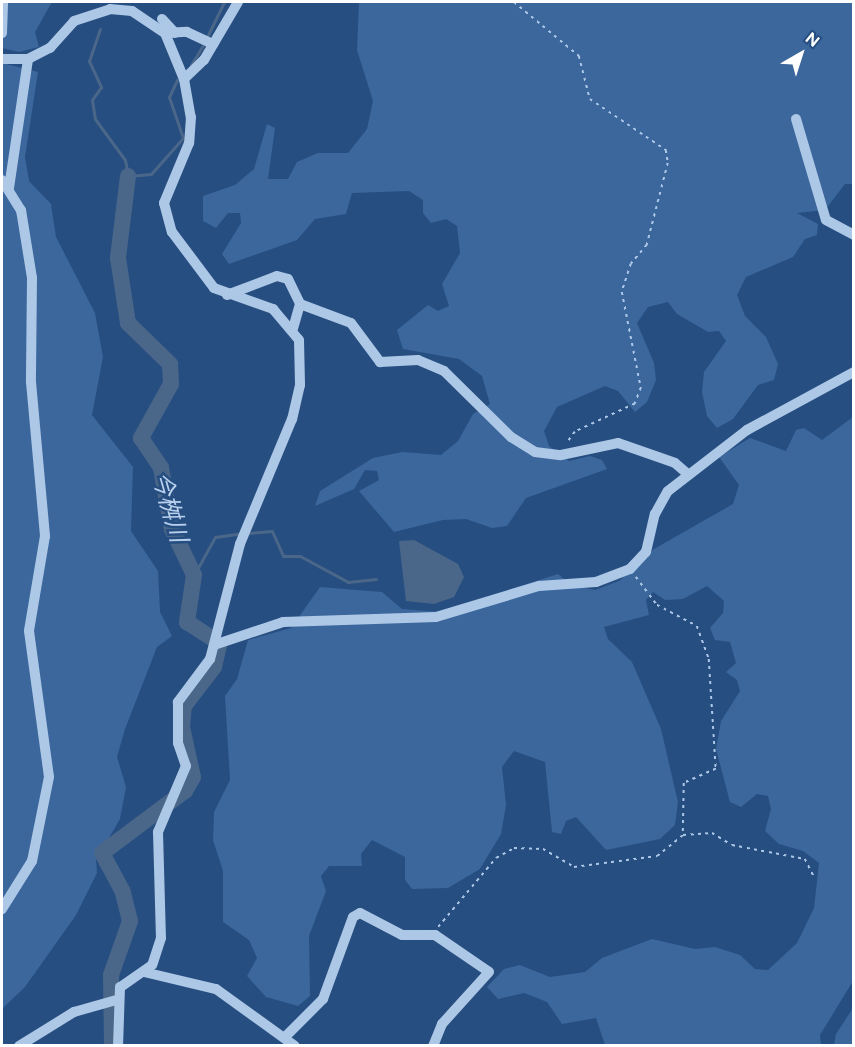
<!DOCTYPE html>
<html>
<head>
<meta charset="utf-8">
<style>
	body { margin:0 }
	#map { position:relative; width:855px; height:1047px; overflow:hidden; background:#264e80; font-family:Figtree,"Noto Sans JP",sans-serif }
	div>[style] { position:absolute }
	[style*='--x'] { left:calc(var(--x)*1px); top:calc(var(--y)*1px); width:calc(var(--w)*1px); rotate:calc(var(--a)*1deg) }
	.green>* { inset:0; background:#3b679d }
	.water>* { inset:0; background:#4a678a }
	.stream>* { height:3px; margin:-1.5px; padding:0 1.5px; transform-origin:1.5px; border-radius:1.5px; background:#4a678a }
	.river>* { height:16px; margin:-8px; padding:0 8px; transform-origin:8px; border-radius:8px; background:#4a678a }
	.path>* { height:1.5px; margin-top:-0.75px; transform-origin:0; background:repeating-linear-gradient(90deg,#adc7e6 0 3px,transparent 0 7.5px) }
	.minor>* { height:10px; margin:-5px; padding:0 5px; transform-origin:5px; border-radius:5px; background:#adc7e6 }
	span { translate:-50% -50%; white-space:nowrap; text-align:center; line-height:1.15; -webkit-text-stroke:5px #264e80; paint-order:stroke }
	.water-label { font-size:24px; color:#b9d1ed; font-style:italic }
	.frame { position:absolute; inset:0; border:3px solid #fff; pointer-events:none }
	.north { position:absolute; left:771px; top:24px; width:60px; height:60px; -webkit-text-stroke:4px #264e80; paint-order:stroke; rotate:39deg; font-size:16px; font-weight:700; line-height:24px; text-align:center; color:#fff }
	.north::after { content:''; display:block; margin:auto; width:21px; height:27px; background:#fff; clip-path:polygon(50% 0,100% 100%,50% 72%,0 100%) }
</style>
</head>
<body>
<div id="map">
	<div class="green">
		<i style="clip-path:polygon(2px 2px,52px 2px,35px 32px,39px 47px,19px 52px,2px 48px)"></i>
		<i style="clip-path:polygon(359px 2px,853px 2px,853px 184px,845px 184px,825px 210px,797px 213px,818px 224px,817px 235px,805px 239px,793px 257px,746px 277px,737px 295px,745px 316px,766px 337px,778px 364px,774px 380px,758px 385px,733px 419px,717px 428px,707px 416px,702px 392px,704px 372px,726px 341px,719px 331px,708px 332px,677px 314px,668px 302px,648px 307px,637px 323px,654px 363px,656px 380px,647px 402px,635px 412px,618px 391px,605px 386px,557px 407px,544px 431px,549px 446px,569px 461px,590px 456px,602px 460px,607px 469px,526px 498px,507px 526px,492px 528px,466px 519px,443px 520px,394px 532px,359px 491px,379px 480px,377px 471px,365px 470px,354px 489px,315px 506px,320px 491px,373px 458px,402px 452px,441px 455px,458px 441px,473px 414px,490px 404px,482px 376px,459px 359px,403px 349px,397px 330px,428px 305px,438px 311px,449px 306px,442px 284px,460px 253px,457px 226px,446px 219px,431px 223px,423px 213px,423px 200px,409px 191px,352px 193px,346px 214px,315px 219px,297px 240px,229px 264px,222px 254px,241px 223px,240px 213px,228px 213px,216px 228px,203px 221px,203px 196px,235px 185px,254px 169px,267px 124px,275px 128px,268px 179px,288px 179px,297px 162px,318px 153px,348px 153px,367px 129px,373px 101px,357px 50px)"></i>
		<i style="clip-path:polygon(2px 63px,38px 72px,25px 157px,29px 181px,51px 204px,56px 237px,95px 313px,103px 357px,92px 415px,133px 467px,131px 531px,158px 571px,160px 612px,172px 636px,157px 647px,125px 729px,117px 757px,126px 787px,120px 819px,96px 860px,97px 873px,76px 915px,25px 987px,2px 1009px)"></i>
		<i style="clip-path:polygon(853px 417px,853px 981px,820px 1035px,821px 1045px,605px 1045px,596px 1018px,562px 1024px,547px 1002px,524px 993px,498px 999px,487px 987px,504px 969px,520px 965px,550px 977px,585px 972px,602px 958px,652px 939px,695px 949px,715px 947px,740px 955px,755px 969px,768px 970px,797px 943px,814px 908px,819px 863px,803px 851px,779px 844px,765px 831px,771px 809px,768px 796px,757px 794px,741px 807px,730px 802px,716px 749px,721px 721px,740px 691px,737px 680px,726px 672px,736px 663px,730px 642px,715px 640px,710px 628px,723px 613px,724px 601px,707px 586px,683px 599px,665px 600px,653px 592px,646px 600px,649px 615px,604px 627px,608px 639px,632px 662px,661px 729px,678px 802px,675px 825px,660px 839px,606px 850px,576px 817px,566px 821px,561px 834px,552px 832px,545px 762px,514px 751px,502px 767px,506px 805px,501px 834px,480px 869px,448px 888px,412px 889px,405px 880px,405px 857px,372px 840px,361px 854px,362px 866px,329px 866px,321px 876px,326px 891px,309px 936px,310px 996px,298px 1006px,266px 997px,247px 976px,257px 958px,249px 940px,223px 922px,223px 871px,213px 840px,214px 812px,230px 780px,225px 696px,237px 679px,248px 640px,291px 628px,320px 587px,382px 592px,402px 609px,440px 612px,558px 574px,571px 585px,595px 590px,619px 581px,654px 549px,733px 504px,739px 485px,719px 457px,750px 438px,786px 451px,796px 430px,804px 428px,822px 440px)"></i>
		<i style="clip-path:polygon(853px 1008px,853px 1045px,834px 1045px,836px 1034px)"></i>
	</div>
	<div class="water">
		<i style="clip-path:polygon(414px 540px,458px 564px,464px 577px,454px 597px,434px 604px,406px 601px,399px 541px)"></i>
	</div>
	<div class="stream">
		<i style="--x:100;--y:29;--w:34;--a:109"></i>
		<i style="--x:89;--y:61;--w:29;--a:65"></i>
		<i style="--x:101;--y:87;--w:16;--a:125"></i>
		<i style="--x:92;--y:100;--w:19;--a:81"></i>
		<i style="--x:95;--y:119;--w:51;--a:53.8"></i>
		<i style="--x:125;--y:160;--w:16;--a:79"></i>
		<i style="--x:128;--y:176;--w:23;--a:-5"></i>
		<i style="--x:151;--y:174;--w:48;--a:-48.4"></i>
		<i style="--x:183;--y:138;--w:43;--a:-108.9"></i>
		<i style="--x:169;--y:97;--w:19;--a:-65"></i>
		<i style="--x:207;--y:37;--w:39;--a:-64"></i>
		<i style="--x:191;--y:65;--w:26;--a:-59"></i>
		<i style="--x:249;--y:533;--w:23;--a:-5"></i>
		<i style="--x:272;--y:531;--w:27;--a:66"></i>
		<i style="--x:283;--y:556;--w:17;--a:0"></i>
		<i style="--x:300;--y:556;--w:55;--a:28.4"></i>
		<i style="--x:348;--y:582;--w:28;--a:-6"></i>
		<i style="--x:194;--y:575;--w:43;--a:-61.1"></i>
		<i style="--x:215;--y:537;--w:27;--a:-8"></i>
	</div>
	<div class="river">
		<i style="--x:128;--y:176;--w:83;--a:97"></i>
		<i style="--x:118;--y:258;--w:66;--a:81.3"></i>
		<i style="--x:128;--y:323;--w:59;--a:44.3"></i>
		<i style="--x:170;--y:364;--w:20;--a:87"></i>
		<i style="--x:171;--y:384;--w:62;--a:119.1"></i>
		<i style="--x:141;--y:438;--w:36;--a:56"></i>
		<i style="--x:161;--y:468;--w:62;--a:79.8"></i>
		<i style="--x:172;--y:529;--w:51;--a:64.4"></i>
		<i style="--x:194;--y:575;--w:48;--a:98.5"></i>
		<i style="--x:187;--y:622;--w:30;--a:33"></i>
		<i style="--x:112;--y:1046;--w:71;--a:-90.8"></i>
		<i style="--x:111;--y:975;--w:57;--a:-70.6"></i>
		<i style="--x:130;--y:921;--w:30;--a:-104"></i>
		<i style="--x:123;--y:892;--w:44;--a:-118.3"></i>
		<i style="--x:102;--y:853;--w:104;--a:-36.8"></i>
		<i style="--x:185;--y:791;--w:16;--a:-60"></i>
		<i style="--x:193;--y:777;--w:51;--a:-102.4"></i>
		<i style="--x:182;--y:727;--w:21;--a:-85"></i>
		<i style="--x:184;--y:706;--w:49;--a:-52.4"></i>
		<i style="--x:214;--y:667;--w:23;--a:-77"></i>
	</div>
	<div class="path">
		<i style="--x:514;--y:2;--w:85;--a:39.7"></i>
		<i style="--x:579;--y:56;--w:44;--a:75.7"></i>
		<i style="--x:590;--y:99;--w:92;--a:33.9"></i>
		<i style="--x:666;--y:150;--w:13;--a:81"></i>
		<i style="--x:668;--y:163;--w:85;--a:104.4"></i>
		<i style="--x:647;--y:245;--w:25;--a:130"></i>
		<i style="--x:631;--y:264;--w:29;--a:108"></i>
		<i style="--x:622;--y:292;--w:98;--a:78.8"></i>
		<i style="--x:641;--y:388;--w:17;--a:111"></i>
		<i style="--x:635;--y:404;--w:66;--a:155"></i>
		<i style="--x:575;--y:432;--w:14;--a:126"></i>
		<i style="--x:636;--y:577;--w:35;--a:53"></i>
		<i style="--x:657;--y:605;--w:45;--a:27.7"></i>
		<i style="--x:697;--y:626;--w:35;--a:70"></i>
		<i style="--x:709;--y:659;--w:110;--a:86.4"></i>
		<i style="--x:716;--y:769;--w:35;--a:156"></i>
		<i style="--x:684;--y:783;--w:51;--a:91.1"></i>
		<i style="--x:438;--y:927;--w:90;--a:-50"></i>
		<i style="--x:496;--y:858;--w:21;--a:-29"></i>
		<i style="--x:514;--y:848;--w:29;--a:2"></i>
		<i style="--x:543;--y:849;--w:36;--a:30"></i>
		<i style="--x:574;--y:867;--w:84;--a:-7.5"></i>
		<i style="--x:657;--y:856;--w:33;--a:-39"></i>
		<i style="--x:683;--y:835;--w:29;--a:-4"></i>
		<i style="--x:712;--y:833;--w:23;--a:31"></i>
		<i style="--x:732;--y:845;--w:74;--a:10.9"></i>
		<i style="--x:805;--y:859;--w:20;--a:63"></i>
	</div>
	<div class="minor">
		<i style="--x:162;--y:19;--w:19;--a:47"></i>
		<i style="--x:2;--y:33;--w:31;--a:-88"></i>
		<i style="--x:165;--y:33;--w:22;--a:-3"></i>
		<i style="--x:187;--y:32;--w:29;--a:25"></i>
		<i style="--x:2;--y:59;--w:26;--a:0"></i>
		<i style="--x:28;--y:59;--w:25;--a:-27"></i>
		<i style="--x:50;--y:48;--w:36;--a:-48"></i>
		<i style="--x:74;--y:21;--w:38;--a:-18"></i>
		<i style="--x:110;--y:9;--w:22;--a:5"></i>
		<i style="--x:132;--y:11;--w:40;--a:34"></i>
		<i style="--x:165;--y:33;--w:50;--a:67.6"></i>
		<i style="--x:184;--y:79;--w:39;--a:80"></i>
		<i style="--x:191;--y:117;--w:26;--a:94"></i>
		<i style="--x:189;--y:143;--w:65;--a:112.6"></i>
		<i style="--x:164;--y:203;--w:30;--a:75"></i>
		<i style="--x:172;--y:232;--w:70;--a:53.1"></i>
		<i style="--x:214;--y:288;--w:63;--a:19.6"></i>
		<i style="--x:273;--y:309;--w:40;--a:50"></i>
		<i style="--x:299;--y:340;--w:45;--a:88.7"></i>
		<i style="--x:300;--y:385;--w:35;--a:103"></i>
		<i style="--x:292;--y:419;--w:135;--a:112.6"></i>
		<i style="--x:240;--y:544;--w:119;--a:104.6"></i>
		<i style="--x:210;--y:659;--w:54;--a:126.7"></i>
		<i style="--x:178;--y:702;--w:41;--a:90"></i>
		<i style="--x:178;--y:743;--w:24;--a:71"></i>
		<i style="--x:186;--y:766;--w:72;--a:113"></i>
		<i style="--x:158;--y:832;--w:106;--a:88.4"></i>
		<i style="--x:161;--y:938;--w:28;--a:108"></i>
		<i style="--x:152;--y:965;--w:39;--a:145"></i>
		<i style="--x:120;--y:987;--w:59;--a:91.9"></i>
		<i style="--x:184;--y:79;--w:28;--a:-44"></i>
		<i style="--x:204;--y:60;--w:67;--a:-59.6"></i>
		<i style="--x:796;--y:119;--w:105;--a:73.5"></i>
		<i style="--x:826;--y:220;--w:32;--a:28"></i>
		<i style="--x:2;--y:180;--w:36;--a:58"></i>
		<i style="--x:21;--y:210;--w:69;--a:80.8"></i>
		<i style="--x:32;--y:278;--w:104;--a:90.6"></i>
		<i style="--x:31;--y:382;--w:155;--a:84.8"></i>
		<i style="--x:45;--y:536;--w:96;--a:99.6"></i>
		<i style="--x:29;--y:631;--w:147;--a:82.2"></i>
		<i style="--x:49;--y:777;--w:86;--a:101.4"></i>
		<i style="--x:32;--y:861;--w:57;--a:122"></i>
		<i style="--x:9;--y:188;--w:130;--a:-81.6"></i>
		<i style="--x:227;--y:295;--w:53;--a:-20.8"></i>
		<i style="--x:277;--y:276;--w:11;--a:15"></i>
		<i style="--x:288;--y:279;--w:28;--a:64"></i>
		<i style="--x:300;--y:304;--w:25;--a:106"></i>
		<i style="--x:300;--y:304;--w:54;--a:20.4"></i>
		<i style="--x:351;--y:323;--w:49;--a:53.4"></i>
		<i style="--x:380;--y:362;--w:38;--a:-3"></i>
		<i style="--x:418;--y:360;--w:28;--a:23"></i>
		<i style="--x:444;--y:371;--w:94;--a:44.6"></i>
		<i style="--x:511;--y:437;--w:28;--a:32"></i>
		<i style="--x:535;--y:452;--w:26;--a:7"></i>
		<i style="--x:561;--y:455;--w:58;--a:-11.9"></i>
		<i style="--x:618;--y:443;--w:60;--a:19.3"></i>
		<i style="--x:675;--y:463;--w:18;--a:41"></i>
		<i style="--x:214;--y:645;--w:73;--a:-18.4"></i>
		<i style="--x:283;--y:622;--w:153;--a:-1.9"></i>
		<i style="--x:436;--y:617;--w:108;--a:-16.8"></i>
		<i style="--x:539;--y:586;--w:57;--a:-4"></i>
		<i style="--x:596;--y:582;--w:36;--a:-21"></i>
		<i style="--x:630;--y:569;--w:23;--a:-47"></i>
		<i style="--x:646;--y:552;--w:39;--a:-77"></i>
		<i style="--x:655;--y:514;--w:26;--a:-61"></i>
		<i style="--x:668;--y:491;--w:100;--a:-37.7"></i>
		<i style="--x:747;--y:430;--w:122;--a:-28.5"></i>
		<i style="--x:144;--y:972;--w:74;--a:13.3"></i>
		<i style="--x:216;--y:989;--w:97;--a:35.8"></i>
		<i style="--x:285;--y:1037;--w:54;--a:-45"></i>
		<i style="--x:323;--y:999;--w:87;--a:-69.9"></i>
		<i style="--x:353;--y:917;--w:8;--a:-30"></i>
		<i style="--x:360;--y:913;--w:47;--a:27.6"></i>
		<i style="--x:402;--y:935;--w:33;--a:0"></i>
		<i style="--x:435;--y:935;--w:65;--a:34.4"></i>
		<i style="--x:489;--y:972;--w:70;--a:132.1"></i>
		<i style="--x:442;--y:1024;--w:24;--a:112"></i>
		<i style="--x:19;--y:1046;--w:65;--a:-31.7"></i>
		<i style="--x:74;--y:1012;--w:44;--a:-15.9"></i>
	</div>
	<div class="water-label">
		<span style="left:170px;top:507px;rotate:74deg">今桝川</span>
	</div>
	<div class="frame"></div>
	<div class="north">N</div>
</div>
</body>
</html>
